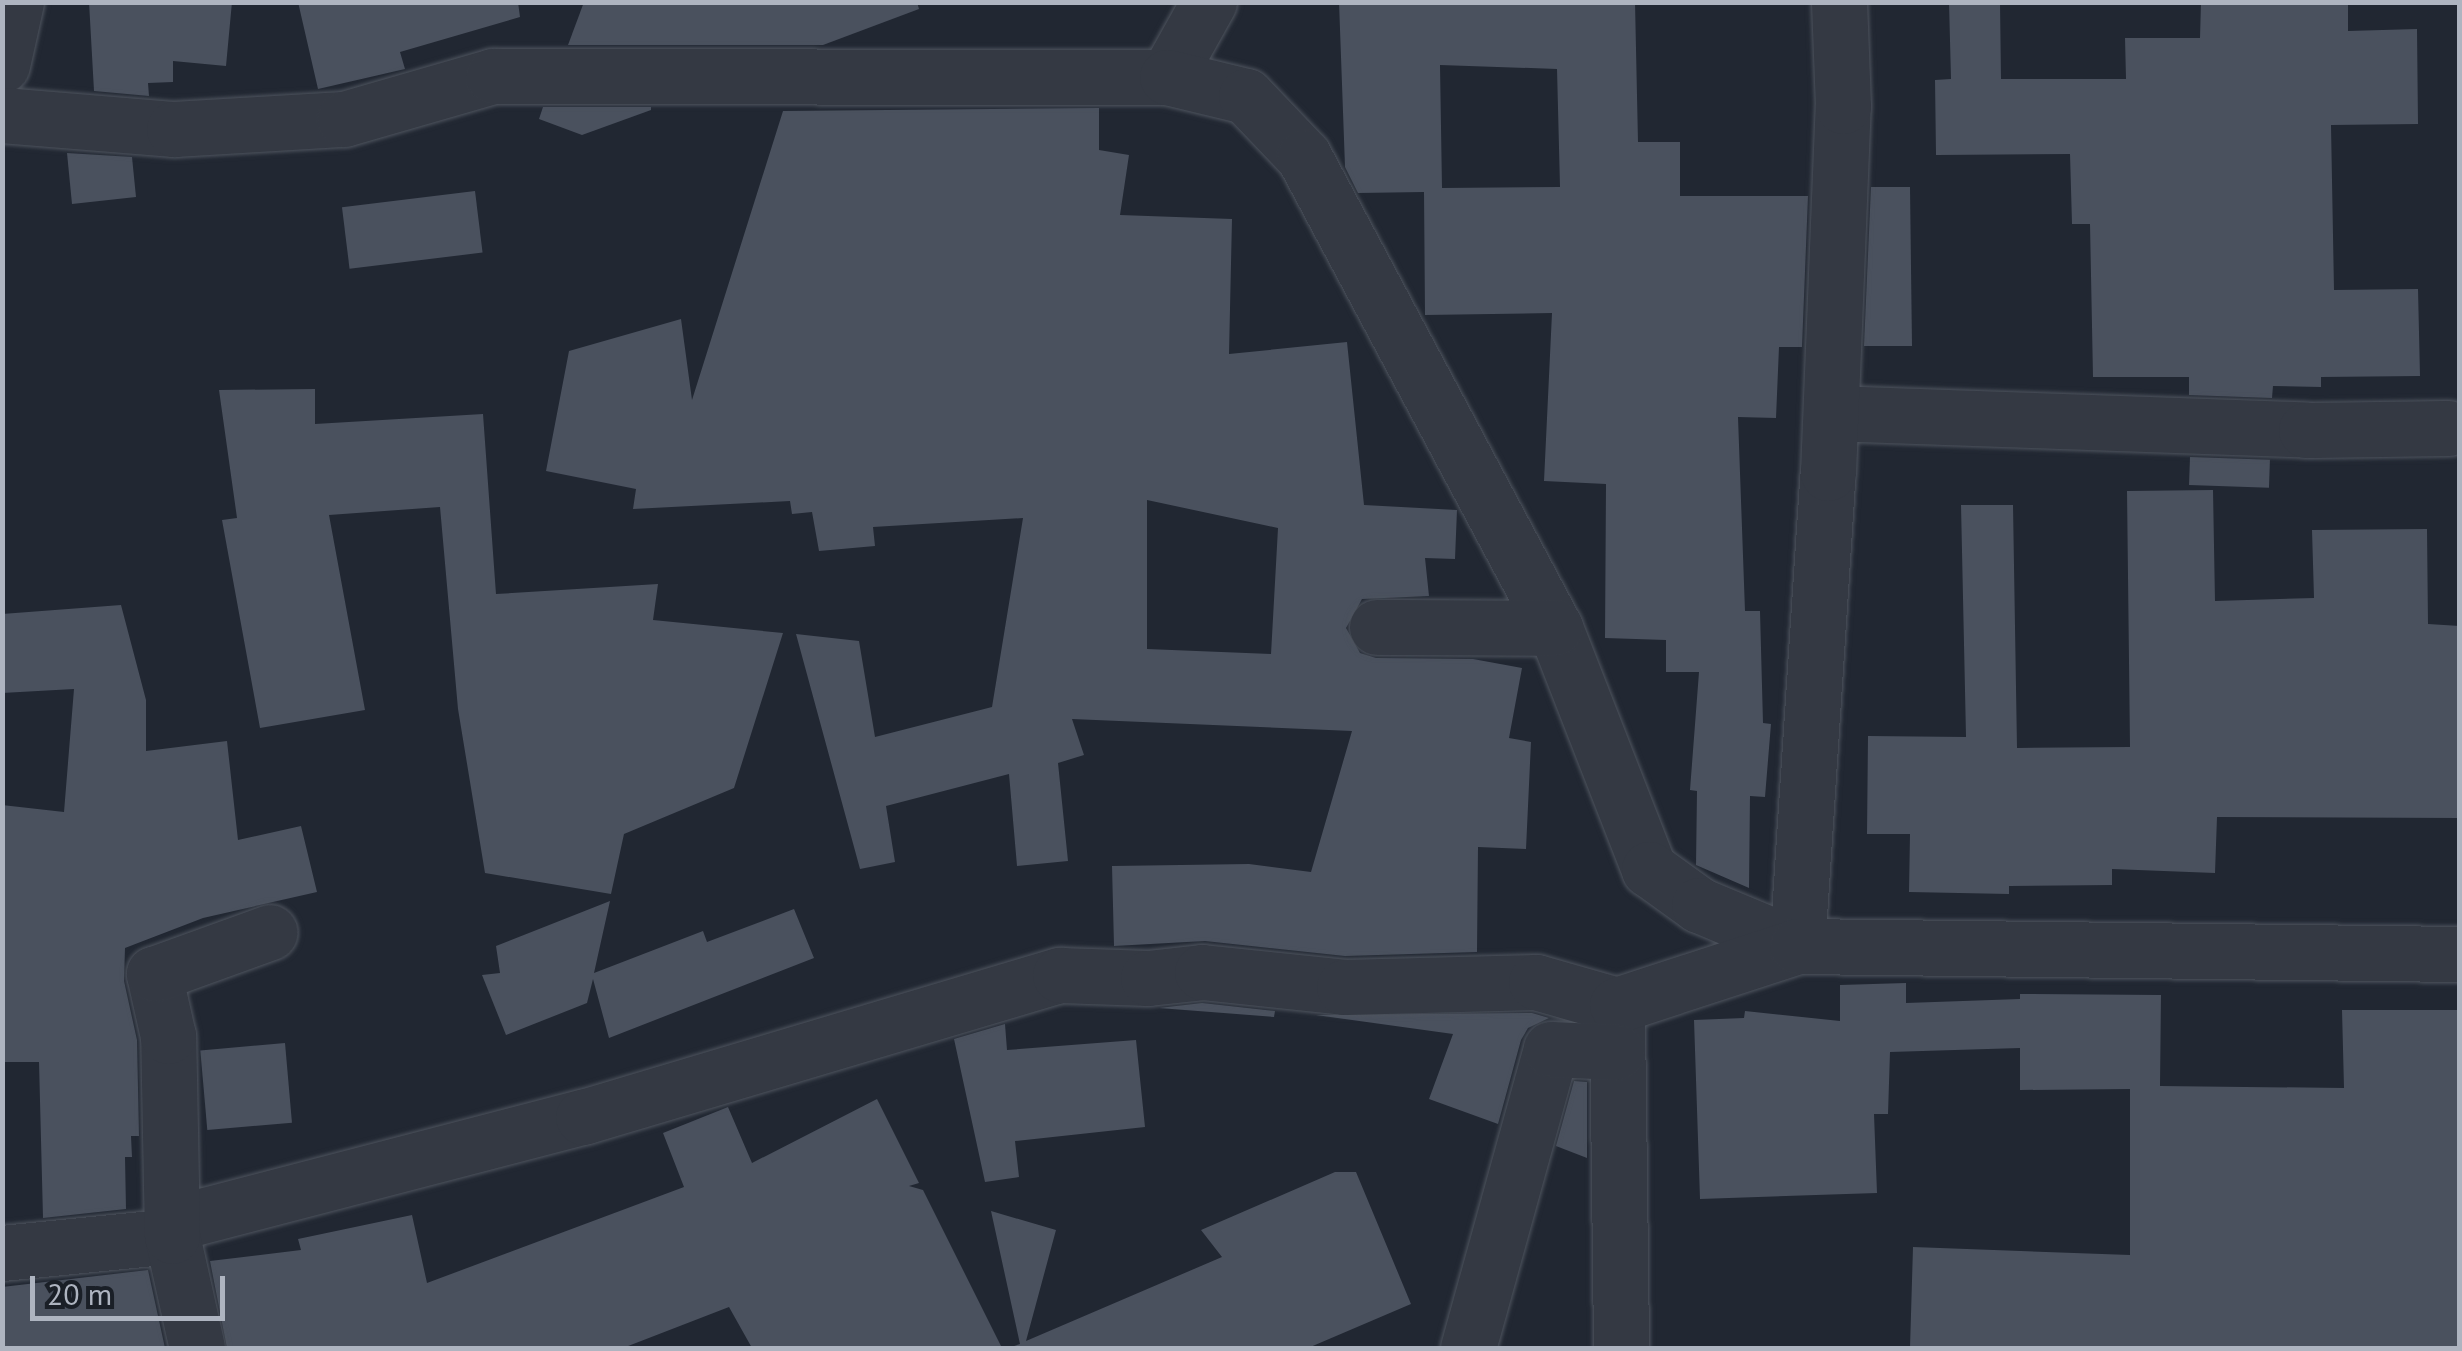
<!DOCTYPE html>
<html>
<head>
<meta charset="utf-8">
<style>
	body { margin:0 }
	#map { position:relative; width:2462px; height:1351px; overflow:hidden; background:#212732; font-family:"PT Sans",sans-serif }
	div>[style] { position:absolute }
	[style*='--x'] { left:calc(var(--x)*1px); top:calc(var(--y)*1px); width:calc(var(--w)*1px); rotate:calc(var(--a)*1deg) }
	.building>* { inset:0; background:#4a515e; transform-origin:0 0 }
	.roads { filter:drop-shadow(0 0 2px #4e545e) drop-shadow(0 0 2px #4e545e) }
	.minor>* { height:55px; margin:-27.5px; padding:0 27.5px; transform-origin:27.5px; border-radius:27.5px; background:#343943 }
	span { translate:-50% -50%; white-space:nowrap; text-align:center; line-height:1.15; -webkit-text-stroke:8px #1a1f27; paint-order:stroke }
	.frame { position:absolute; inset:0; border:5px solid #aeb4c0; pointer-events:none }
	.scale { position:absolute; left:30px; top:1276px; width:195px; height:45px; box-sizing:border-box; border:5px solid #aeb4c0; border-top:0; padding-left:12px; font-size:30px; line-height:35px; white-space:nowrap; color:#aeb4c0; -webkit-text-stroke:8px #1a1f27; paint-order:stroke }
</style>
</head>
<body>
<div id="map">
	<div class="building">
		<i style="clip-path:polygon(89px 2px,232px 2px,226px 66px,173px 61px,173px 82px,148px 83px,149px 96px,94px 91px)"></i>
		<i style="clip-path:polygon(298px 2px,518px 2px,520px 17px,400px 52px,405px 69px,318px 89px)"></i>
		<i style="clip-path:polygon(584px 2px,917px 2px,919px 9px,823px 45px,568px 45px)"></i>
		<i style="clip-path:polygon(evenodd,1339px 2px,1635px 2px,1638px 142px,1680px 142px,1680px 196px,1808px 196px,1802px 347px,1779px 347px,1776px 418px,1738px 417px,1745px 611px,1760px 611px,1763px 723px,1771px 724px,1765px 797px,1750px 796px,1749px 888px,1696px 865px,1697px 791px,1690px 790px,1699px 672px,1666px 672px,1666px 640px,1605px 638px,1606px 484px,1544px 481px,1552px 313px,1425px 315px,1424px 192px,1358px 193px,1345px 167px,1339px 2px,1440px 65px,1557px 69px,1560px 187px,1442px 188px,1440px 65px)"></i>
		<i style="clip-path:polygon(1949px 2px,2000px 2px,2001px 79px,2126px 79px,2125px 38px,2200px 38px,2201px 2px,2348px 2px,2348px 31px,2417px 29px,2418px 124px,2331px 125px,2334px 290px,2418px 289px,2420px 376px,2321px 377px,2321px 387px,2273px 386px,2272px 398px,2189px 395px,2189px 377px,2093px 377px,2090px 224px,2072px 224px,2070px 154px,1936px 155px,1935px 80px,1951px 79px)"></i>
		<i style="clip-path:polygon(543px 107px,651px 107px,651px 110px,582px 135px,539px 119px)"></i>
		<i style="clip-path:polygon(evenodd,1099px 108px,1099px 150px,1129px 155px,1120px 215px,1232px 219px,1229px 354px,1347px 342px,1364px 505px,1457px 510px,1455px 559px,1425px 558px,1429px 596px,1362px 599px,1346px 628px,1360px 653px,1376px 658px,1473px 659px,1522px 668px,1509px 738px,1531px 742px,1526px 849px,1478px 847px,1477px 952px,1345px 956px,1205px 941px,1114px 946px,1112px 866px,1249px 864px,1311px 872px,1352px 731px,1072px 719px,1084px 755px,1058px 763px,1068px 861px,1017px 866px,1009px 774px,886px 806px,895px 862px,860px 869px,796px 634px,859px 641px,875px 737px,992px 707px,1023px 518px,873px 527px,875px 546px,819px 551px,812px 512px,792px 514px,790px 501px,633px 509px,636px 489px,546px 471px,569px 351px,681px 319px,692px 400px,783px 111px,1099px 108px,1147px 500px,1278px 528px,1271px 654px,1147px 649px,1147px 500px)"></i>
		<i style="clip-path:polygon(67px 153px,132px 157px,136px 197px,72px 204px)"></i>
		<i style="clip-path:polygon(1871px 187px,1910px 187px,1912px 346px,1864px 346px)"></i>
		<i style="left:475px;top:191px;width:62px;height:134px;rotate:83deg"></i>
		<i style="clip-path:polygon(315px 389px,315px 424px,483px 414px,496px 594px,658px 584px,653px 620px,783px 633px,734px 788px,624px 834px,611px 894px,485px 873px,458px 709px,440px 507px,329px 515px,365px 710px,260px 728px,222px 520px,237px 518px,219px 390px)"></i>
		<i style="left:2190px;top:457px;width:80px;height:28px;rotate:2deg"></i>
		<i style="clip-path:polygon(2213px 490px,2215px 601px,2314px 598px,2312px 530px,2427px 529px,2428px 624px,2460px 626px,2460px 818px,2217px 817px,2215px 873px,2112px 869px,2112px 885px,2009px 886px,2009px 894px,1909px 892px,1910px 834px,1867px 834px,1868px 736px,1966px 737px,1961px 505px,2013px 505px,2017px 748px,2130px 747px,2127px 491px)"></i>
		<i style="clip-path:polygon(121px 605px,146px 700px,146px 751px,227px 741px,238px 840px,301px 826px,317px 892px,203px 918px,125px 948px,124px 981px,137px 1040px,139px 1136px,131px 1136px,132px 1157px,125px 1157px,126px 1209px,43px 1218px,39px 1062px,2px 1062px,2px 805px,64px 812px,74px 689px,2px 693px,2px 614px)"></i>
		<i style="clip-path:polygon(610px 901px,594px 973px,703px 931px,707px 942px,794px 909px,814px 958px,609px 1038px,593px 979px,587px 1003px,506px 1035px,482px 975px,500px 973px,496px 946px)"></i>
		<i style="clip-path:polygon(1906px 983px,1906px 1003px,2020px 999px,2020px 994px,2161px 995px,2160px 1086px,2344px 1088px,2342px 1010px,2460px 1010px,2460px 1348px,1910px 1348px,1913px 1247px,2130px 1255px,2130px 1089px,2020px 1090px,2020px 1048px,1890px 1052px,1888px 1114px,1874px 1114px,1877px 1193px,1700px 1199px,1694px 1020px,1744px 1018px,1745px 1011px,1840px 1021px,1840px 985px)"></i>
		<i style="clip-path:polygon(1202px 1003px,1275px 1011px,1274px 1017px,1159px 1008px)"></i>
		<i style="clip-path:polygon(1532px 1013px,1549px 1018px,1528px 1028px,1521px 1040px,1498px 1124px,1429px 1099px,1453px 1034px,1316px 1015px)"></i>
		<i style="clip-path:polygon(1005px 1024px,1007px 1050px,1136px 1040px,1145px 1127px,1015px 1141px,1019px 1177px,985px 1182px,954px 1039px)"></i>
		<i style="left:285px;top:1043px;width:80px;height:85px;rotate:85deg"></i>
		<i style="clip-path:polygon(1574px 1081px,1587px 1082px,1587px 1158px,1556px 1146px)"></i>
		<i style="clip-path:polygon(877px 1099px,919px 1183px,909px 1186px,923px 1190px,1002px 1348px,752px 1348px,729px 1307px,623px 1348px,227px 1348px,210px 1261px,301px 1250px,298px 1239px,412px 1215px,427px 1283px,684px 1187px,663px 1133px,728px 1107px,752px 1163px)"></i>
		<i style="clip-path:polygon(1335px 1172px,1356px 1172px,1411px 1304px,1308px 1348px,1008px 1348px,1020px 1344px,991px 1211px,1056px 1230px,1026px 1341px,1222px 1257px,1201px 1230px)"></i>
		<i style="clip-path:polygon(148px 1270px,165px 1348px,2px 1348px,2px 1287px)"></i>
	</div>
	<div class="roads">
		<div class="minor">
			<i style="--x:2;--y:65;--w:65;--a:-77.5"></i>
			<i style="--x:1167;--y:77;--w:86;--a:-60.8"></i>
			<i style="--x:2;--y:115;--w:173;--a:4.7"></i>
			<i style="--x:174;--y:129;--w:170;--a:-3.4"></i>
			<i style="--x:344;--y:119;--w:155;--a:-16.1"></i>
			<i style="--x:493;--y:76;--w:674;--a:0.09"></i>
			<i style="--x:1167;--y:77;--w:81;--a:13.5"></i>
			<i style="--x:1246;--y:96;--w:84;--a:46.4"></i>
			<i style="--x:1304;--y:157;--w:534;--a:61.95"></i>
			<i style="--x:1555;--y:628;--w:259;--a:68.7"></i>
			<i style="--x:1649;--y:869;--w:62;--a:35.8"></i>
			<i style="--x:1699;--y:905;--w:106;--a:22.7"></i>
			<i style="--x:1831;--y:413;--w:475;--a:2"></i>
			<i style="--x:2306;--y:430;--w:142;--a:-0.8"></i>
			<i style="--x:1377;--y:627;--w:178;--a:0.3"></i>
			<i style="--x:1797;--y:946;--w:474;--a:-86.3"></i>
			<i style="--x:1828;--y:473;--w:367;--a:-87.7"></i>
			<i style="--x:1843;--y:106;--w:104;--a:-92.2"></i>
			<i style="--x:1617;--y:1017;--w:331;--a:89.3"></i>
			<i style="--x:171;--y:1224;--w:426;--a:-14.6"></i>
			<i style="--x:583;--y:1117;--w:498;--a:-16.6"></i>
			<i style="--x:1060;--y:975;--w:88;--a:2"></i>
			<i style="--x:1148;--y:978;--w:54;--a:-6.3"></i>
			<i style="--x:1202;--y:972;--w:143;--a:6"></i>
			<i style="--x:1344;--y:987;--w:192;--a:-1.5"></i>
			<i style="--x:1536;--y:982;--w:84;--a:15.9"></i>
			<i style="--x:1617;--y:1005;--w:189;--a:-18.1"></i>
			<i style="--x:1797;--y:946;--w:663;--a:0.69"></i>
			<i style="--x:2;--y:1253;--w:171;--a:-5.7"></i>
			<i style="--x:197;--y:1348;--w:115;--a:-102.6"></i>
			<i style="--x:172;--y:1236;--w:200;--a:-91.1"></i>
			<i style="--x:168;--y:1036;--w:64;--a:-102.7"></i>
			<i style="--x:154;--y:974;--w:123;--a:-19.9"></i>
			<i style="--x:1468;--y:1348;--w:310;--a:-74.5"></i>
			<i style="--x:1551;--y:1049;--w:66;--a:2.6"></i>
		</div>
	</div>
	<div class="frame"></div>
	<div class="scale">20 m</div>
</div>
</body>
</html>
